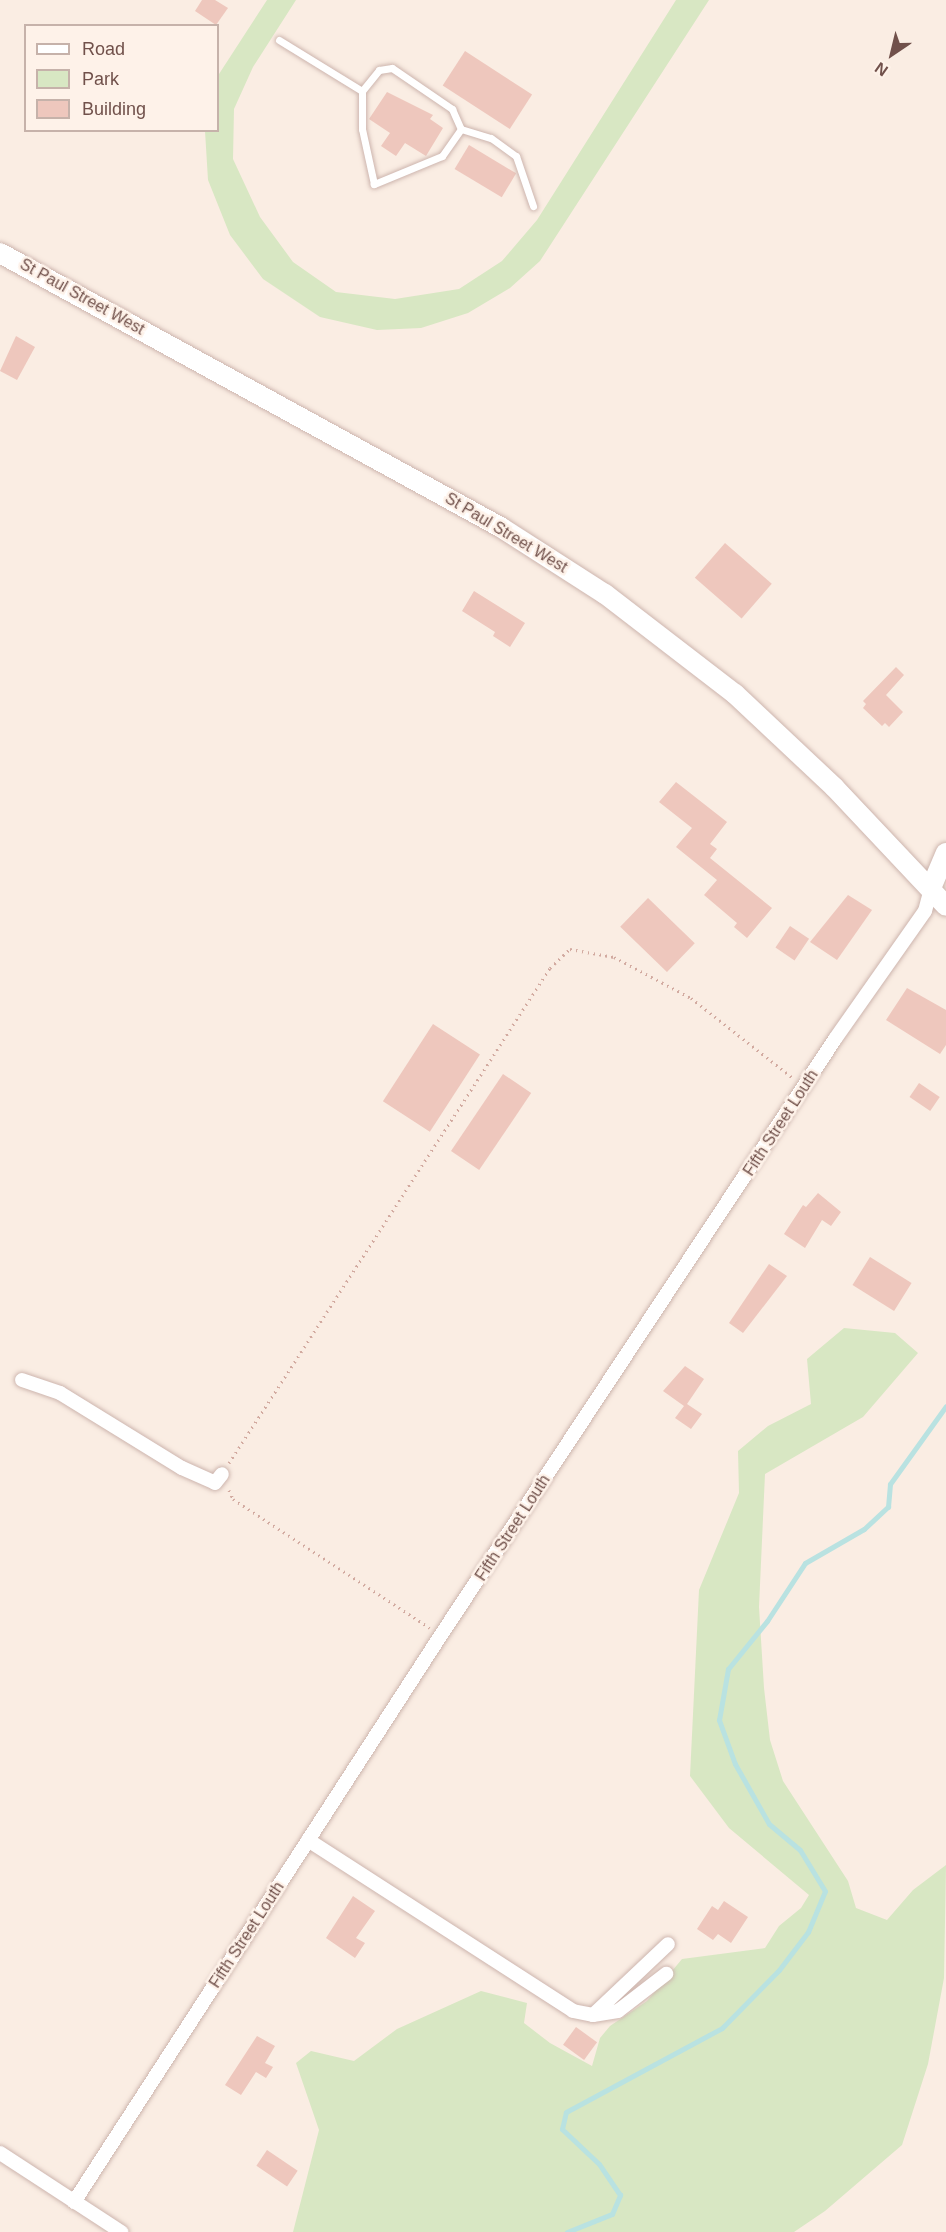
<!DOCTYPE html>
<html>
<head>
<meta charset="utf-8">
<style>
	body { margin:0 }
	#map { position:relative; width:946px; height:2232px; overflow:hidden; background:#faede3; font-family:Helvetica,sans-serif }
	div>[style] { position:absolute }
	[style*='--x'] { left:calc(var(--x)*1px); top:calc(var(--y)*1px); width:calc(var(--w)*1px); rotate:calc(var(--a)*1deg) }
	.green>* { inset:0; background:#d8e7c3 }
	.stream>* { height:5px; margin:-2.5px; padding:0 2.5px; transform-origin:2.5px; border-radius:2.5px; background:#b9e2e1 }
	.building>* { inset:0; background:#eec7bd; transform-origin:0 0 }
	.path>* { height:3px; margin-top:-1.5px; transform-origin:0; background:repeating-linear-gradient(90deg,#d2aaa0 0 1.5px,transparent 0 6px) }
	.roads { filter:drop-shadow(0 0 2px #cdb5ae) drop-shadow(0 0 2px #cdb5ae) }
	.lane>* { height:7px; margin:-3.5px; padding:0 3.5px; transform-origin:3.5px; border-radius:3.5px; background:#fff }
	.street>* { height:14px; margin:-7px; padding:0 7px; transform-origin:7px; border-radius:7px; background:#fff }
	.secondary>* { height:20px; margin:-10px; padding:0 10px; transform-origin:10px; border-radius:10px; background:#fff }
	span { translate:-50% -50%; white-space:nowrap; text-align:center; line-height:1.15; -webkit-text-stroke:5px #fef2e9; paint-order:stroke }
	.street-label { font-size:16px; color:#71514b }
	.legend { position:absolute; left:24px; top:24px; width:195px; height:108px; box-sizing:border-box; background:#fef2e9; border:2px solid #c6b2aa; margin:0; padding:8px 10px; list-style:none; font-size:18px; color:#71514b }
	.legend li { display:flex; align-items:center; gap:12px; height:30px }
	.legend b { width:30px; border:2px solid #c6b2aa }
	.north { position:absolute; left:862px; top:24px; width:60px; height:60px; -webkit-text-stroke:4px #fef2e9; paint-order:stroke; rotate:215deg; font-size:16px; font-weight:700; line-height:24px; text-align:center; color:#71514b }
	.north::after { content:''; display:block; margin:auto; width:21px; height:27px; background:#71514b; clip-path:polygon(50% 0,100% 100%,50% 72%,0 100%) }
</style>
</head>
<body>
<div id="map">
	<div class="green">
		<i style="clip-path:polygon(267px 0,296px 0,253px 67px,234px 109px,233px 159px,260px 217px,293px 262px,336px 292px,395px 299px,459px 289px,502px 261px,537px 220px,676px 0,709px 0,540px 261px,510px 288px,468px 313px,421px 328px,377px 330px,320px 317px,263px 279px,230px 235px,208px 180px,205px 131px,218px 130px,219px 74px)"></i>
		<i style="clip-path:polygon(844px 1328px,895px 1333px,918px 1353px,863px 1417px,765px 1474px,759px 1607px,764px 1688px,770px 1740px,783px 1781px,848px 1881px,856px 1908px,887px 1920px,913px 1890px,946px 1865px,944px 1978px,928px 2064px,902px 2145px,825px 2211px,794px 2232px,293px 2232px,319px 2130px,296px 2063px,311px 2051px,354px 2061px,397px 2029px,481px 1991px,527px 2003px,524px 2023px,550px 2043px,592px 2066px,600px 2038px,610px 2026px,647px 2001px,682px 1959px,765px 1948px,779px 1926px,801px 1908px,809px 1895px,729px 1828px,690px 1776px,699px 1590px,739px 1493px,738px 1451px,768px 1426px,811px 1404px,807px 1359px)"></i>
	</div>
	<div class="stream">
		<i style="--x:567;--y:2232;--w:48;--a:-21.8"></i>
		<i style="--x:612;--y:2214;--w:21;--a:-67"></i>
		<i style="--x:620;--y:2195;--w:37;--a:-124"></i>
		<i style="--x:599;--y:2164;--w:51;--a:-136.6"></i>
		<i style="--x:562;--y:2129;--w:17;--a:-77"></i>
		<i style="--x:566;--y:2112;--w:177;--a:-28.3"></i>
		<i style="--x:722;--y:2028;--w:81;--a:-45.5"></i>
		<i style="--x:779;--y:1970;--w:48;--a:-52.7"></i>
		<i style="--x:808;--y:1932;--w:44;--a:-67.5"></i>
		<i style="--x:825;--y:1891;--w:48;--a:-121.4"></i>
		<i style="--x:800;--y:1850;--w:40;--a:-140"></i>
		<i style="--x:769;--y:1824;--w:69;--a:-119.5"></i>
		<i style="--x:735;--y:1764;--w:47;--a:-110"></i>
		<i style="--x:719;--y:1720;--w:52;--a:-80"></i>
		<i style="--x:728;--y:1669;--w:62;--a:-50.9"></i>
		<i style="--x:767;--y:1621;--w:69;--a:-56.8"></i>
		<i style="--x:805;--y:1563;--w:68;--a:-30"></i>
		<i style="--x:864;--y:1529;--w:33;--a:-43"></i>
		<i style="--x:888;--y:1507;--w:23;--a:-85"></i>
		<i style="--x:890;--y:1484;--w:96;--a:-54.3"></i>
	</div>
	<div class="building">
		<i style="clip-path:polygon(202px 0,215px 0,228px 8px,216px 25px,195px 11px)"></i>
		<i style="left:465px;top:51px;width:80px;height:41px;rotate:33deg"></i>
		<i style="clip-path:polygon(387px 92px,433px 115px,430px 119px,443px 128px,426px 156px,405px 143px,396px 156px,381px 146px,390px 133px,369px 119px)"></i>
		<i style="left:469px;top:145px;width:55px;height:28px;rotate:31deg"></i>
		<i style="clip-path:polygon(16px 336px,35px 347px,17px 380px,0 371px)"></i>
		<i style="left:725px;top:543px;width:62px;height:46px;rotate:41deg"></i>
		<i style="clip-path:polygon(474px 591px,525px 623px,510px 647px,493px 636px,495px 632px,462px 611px)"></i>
		<i style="clip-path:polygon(896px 667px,904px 675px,886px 695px,903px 712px,889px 727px,885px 723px,882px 726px,863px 708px,866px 704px,863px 701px)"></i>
		<i style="clip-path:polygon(676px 782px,727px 822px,710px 844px,717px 849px,710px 858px,772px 908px,747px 938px,734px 927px,737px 923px,704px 895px,717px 880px,676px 847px,692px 828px,659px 802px)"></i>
		<i style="clip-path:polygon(848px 895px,872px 910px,837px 960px,810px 942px)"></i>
		<i style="left:648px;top:898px;width:65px;height:40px;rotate:44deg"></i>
		<i style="left:790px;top:926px;width:23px;height:26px;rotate:34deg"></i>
		<i style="clip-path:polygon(907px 988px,946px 1010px,946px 1045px,940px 1054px,886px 1020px)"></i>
		<i style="left:433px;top:1024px;width:56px;height:92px;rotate:33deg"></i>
		<i style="left:503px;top:1074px;width:34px;height:93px;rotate:34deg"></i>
		<i style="left:919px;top:1083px;width:25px;height:17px;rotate:34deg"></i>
		<i style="clip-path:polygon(818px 1193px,841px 1212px,831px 1226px,822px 1220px,805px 1248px,784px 1234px,803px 1205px,806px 1207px)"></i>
		<i style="left:870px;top:1257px;width:49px;height:33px;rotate:32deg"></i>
		<i style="clip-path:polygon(769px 1264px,787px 1276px,743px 1333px,729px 1323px)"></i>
		<i style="clip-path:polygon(685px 1366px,704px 1379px,687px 1404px,702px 1414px,691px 1429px,675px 1418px,684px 1406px,663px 1391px)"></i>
		<i style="clip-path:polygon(353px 1896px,375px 1911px,356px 1938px,365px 1943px,355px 1958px,326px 1938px)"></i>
		<i style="clip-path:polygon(724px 1901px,748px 1917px,731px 1943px,718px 1934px,713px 1940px,697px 1929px,712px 1906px,718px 1910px)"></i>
		<i style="left:576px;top:2027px;width:26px;height:22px;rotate:36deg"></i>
		<i style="clip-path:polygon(257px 2036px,275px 2046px,265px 2063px,273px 2067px,266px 2078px,256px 2072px,241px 2095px,225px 2085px)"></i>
		<i style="left:267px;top:2150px;width:37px;height:19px;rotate:34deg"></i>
	</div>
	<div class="path">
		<i style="--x:229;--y:1463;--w:590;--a:-57.04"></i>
		<i style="--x:550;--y:968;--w:28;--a:-44"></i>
		<i style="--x:570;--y:949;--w:45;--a:10.3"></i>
		<i style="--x:614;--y:957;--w:87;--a:28"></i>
		<i style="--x:691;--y:998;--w:130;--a:38.1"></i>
		<i style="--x:229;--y:1490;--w:10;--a:66"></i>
		<i style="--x:233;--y:1499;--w:235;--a:33.2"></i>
	</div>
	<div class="roads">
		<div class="lane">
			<i style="--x:279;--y:40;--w:97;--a:31.6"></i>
			<i style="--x:392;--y:68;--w:73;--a:34.3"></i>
			<i style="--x:452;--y:109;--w:22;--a:66"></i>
			<i style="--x:461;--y:129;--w:33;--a:125"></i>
			<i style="--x:442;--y:156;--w:74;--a:157.6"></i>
			<i style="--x:374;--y:184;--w:56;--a:-102.3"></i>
			<i style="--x:362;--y:129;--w:38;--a:-90"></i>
			<i style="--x:362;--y:91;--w:27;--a:-51"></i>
			<i style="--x:379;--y:70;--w:13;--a:-9"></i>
			<i style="--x:461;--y:129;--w:31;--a:17"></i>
			<i style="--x:491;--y:138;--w:31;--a:36"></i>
			<i style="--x:516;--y:156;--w:53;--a:71.2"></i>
		</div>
		<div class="street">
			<i style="--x:22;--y:1380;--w:40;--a:18.9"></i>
			<i style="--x:60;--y:1393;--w:143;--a:31.6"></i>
			<i style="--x:182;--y:1468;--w:36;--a:24"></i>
			<i style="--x:215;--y:1483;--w:11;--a:-52"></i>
			<i style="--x:308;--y:1840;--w:315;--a:32.8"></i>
			<i style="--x:573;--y:2011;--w:20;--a:11"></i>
			<i style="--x:593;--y:2015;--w:103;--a:-43.4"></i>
			<i style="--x:593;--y:2015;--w:25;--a:-9"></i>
			<i style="--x:618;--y:2011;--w:61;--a:-37.6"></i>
			<i style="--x:0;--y:2153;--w:145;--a:33.1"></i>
			<i style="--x:74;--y:2202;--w:675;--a:-57.09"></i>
			<i style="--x:441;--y:1635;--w:714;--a:-56.53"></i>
			<i style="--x:835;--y:1039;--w:156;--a:-54.9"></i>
			<i style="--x:925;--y:911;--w:24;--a:-75"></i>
		</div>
		<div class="secondary">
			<i style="--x:0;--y:253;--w:572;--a:28.71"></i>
			<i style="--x:502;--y:528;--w:122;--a:32.7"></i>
			<i style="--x:605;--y:594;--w:164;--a:37.6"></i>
			<i style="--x:735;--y:694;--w:136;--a:43.2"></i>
			<i style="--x:834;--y:787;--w:163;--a:46.7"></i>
			<i style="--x:931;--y:888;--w:38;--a:-67"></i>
		</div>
	</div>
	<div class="street-label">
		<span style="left:82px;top:297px;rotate:29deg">St Paul Street West</span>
		<span style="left:506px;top:533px;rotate:31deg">St Paul Street West</span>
		<span style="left:781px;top:1123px;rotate:-57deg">Fifth Street Louth</span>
		<span style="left:513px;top:1528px;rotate:-57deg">Fifth Street Louth</span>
		<span style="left:247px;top:1935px;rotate:-57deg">Fifth Street Louth</span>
	</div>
	<ul class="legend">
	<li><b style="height:8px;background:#fff"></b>Road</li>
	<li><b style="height:16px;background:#d8e7c3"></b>Park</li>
	<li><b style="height:16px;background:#eec7bd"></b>Building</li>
	</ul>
	<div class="north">N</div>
</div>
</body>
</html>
